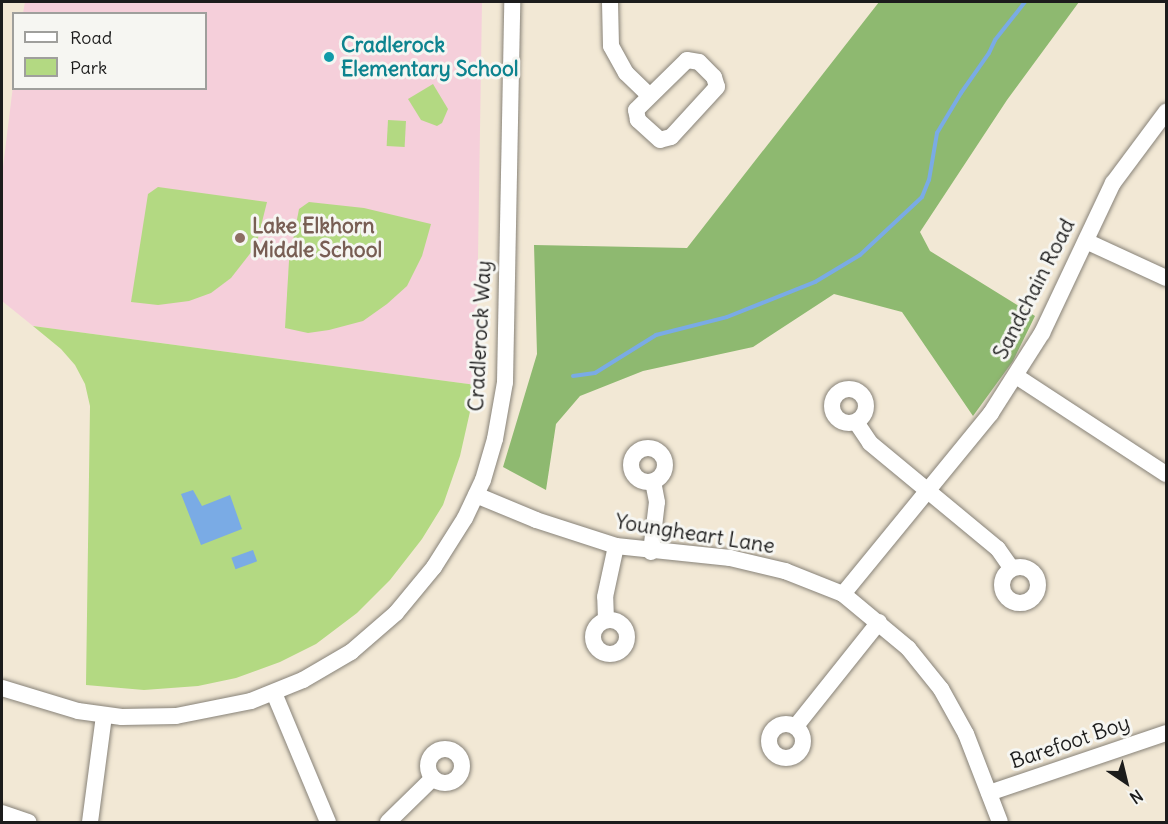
<!DOCTYPE html>
<html>
<head>
<meta charset="utf-8">
<style>
	body { margin:0 }
	#map { position:relative; width:1168px; height:824px; overflow:hidden; background:#f2e8d5; font-family:Delius,sans-serif }
	div>[style] { position:absolute }
	[style*='--x'] { left:calc(var(--x)*1px); top:calc(var(--y)*1px); width:calc(var(--w)*1px); rotate:calc(var(--a)*1deg) }
	.built>* { inset:0; background:#f5cfda }
	.green>* { inset:0; background:#b3d982; transform-origin:0 0 }
	.forest>* { inset:0; background:#8eb970 }
	.water>* { inset:0; background:#7aabe5; transform-origin:0 0 }
	.stream>* { height:4px; margin:-2px; padding:0 2px; transform-origin:2px; border-radius:2px; background:#7aabe5 }
	.roads { filter:drop-shadow(0 0 2px #878278) drop-shadow(0 0 2px #878278) }
	.minor>* { height:16px; margin:-8px; padding:0 8px; transform-origin:8px; border-radius:8px; background:#fff }
	.minor>.ring { margin:-8px; padding:0; box-sizing:content-box; background:none; border:16px solid #fff; border-radius:50% }
	.dots>* { width:16px; height:16px; translate:-50% -50%; box-sizing:border-box; border:3px solid #f6f6f2; border-radius:50% }
	span { translate:-50% -50%; white-space:nowrap; text-align:center; line-height:1.15; -webkit-text-stroke:6px #f6f6f2; paint-order:stroke }
	.culture-label { font-size:21px; color:#0d838f; font-weight:700 }
	.left { translate:0 -50%; text-align:left }
	.education-label { font-size:21px; color:#785e54; font-weight:700 }
	.street-label { font-size:21px; color:#1c1c1c }
	.frame { position:absolute; inset:0; border:3px solid #1c1c1c; pointer-events:none }
	.legend { position:absolute; left:12px; top:12px; width:195px; height:78px; box-sizing:border-box; background:#f6f6f2; border:2px solid #9f9f9c; margin:0; padding:8px 10px; list-style:none; font-size:18px; color:#1c1c1c }
	.legend li { display:flex; align-items:center; gap:12px; height:30px }
	.legend b { width:30px; border:2px solid #9f9f9c }
	.north { position:absolute; left:1096px; top:752px; width:60px; height:60px; -webkit-text-stroke:4px #f6f6f2; paint-order:stroke; rotate:145deg; font-size:16px; font-weight:700; line-height:24px; text-align:center; color:#1c1c1c }
	.north::after { content:''; display:block; margin:auto; width:21px; height:27px; background:#1c1c1c; clip-path:polygon(50% 0,100% 100%,50% 72%,0 100%) }
</style>
</head>
<body>
<div id="map">
	<div class="built">
		<i style="clip-path:polygon(25px 2px,482px 2px,476px 385px,33px 326px,2px 301px,2px 175px,13px 86px,14px 88px,206px 88px,206px 14px,23px 13px)"></i>
	</div>
	<div class="green">
		<i style="clip-path:polygon(433px 84px,448px 109px,442px 123px,437px 126px,421px 120px,408px 99px)"></i>
		<i style="left:388px;top:120px;width:18px;height:26px;rotate:3deg"></i>
		<i style="clip-path:polygon(158px 187px,267px 202px,256px 246px,231px 278px,211px 293px,189px 301px,158px 305px,131px 302px,148px 194px)"></i>
		<i style="clip-path:polygon(309px 202px,364px 208px,431px 224px,422px 256px,407px 286px,387px 304px,363px 321px,329px 330px,308px 333px,285px 328px,289px 261px,299px 209px)"></i>
		<i style="clip-path:polygon(33px 326px,476px 385px,460px 456px,443px 505px,422px 539px,390px 580px,357px 613px,316px 644px,280px 662px,236px 678px,198px 686px,144px 690px,86px 685px,90px 406px,85px 384px,75px 365px,61px 349px)"></i>
	</div>
	<div class="forest">
		<i style="clip-path:polygon(879px 2px,1079px 2px,1007px 100px,920px 232px,930px 251px,1035px 316px,1013px 361px,973px 416px,902px 312px,834px 294px,753px 347px,643px 371px,580px 396px,556px 424px,546px 490px,503px 467px,537px 354px,534px 245px,687px 248px)"></i>
	</div>
	<div class="water">
		<i style="clip-path:polygon(193px 490px,202px 506px,230px 495px,242px 529px,201px 545px,181px 494px)"></i>
		<i style="left:253px;top:550px;width:12px;height:23px;rotate:70deg"></i>
	</div>
	<div class="stream">
		<i style="--x:573;--y:376;--w:22;--a:-8"></i>
		<i style="--x:595;--y:373;--w:72;--a:-31.9"></i>
		<i style="--x:656;--y:335;--w:73;--a:-14.2"></i>
		<i style="--x:727;--y:317;--w:95;--a:-21.7"></i>
		<i style="--x:815;--y:282;--w:52;--a:-31"></i>
		<i style="--x:860;--y:255;--w:85;--a:-43.1"></i>
		<i style="--x:922;--y:197;--w:18;--a:-68"></i>
		<i style="--x:929;--y:180;--w:48;--a:-80.3"></i>
		<i style="--x:937;--y:133;--w:47;--a:-59"></i>
		<i style="--x:961;--y:93;--w:49;--a:-55"></i>
		<i style="--x:989;--y:53;--w:14;--a:-65"></i>
		<i style="--x:995;--y:40;--w:48;--a:-51.7"></i>
	</div>
	<div class="roads">
		<div class="minor">
			<i style="--x:610;--y:2;--w:44;--a:88.7"></i>
			<i style="--x:611;--y:46;--w:31;--a:61"></i>
			<i style="--x:626;--y:73;--w:32;--a:44"></i>
			<i style="--x:687;--y:60;--w:12;--a:9"></i>
			<i style="--x:699;--y:62;--w:21;--a:45"></i>
			<i style="--x:714;--y:77;--w:10;--a:73"></i>
			<i style="--x:717;--y:87;--w:68;--a:132.6"></i>
			<i style="--x:671;--y:137;--w:11;--a:165"></i>
			<i style="--x:660;--y:140;--w:30;--a:-138"></i>
			<i style="--x:638;--y:120;--w:10;--a:-101"></i>
			<i style="--x:636;--y:110;--w:71;--a:-44.4"></i>
			<i style="--x:1086;--y:241;--w:88;--a:24.8"></i>
			<i style="--x:1016;--y:376;--w:179;--a:33.2"></i>
			<i class="ring" style="left:832px;top:389px;width:18px;height:18px"></i>
			<i style="--x:856;--y:422;--w:25;--a:56"></i>
			<i style="--x:870;--y:443;--w:166;--a:39.6"></i>
			<i style="--x:998;--y:549;--w:24;--a:55"></i>
			<i class="ring" style="left:631px;top:448px;width:18px;height:18px"></i>
			<i style="--x:476;--y:495;--w:65;--a:22.6"></i>
			<i style="--x:536;--y:520;--w:84;--a:18"></i>
			<i style="--x:616;--y:546;--w:115;--a:6"></i>
			<i style="--x:730;--y:558;--w:57;--a:13.3"></i>
			<i style="--x:785;--y:571;--w:62;--a:21.6"></i>
			<i style="--x:843;--y:594;--w:85;--a:39.7"></i>
			<i style="--x:908;--y:648;--w:53;--a:51.2"></i>
			<i style="--x:941;--y:689;--w:51;--a:60.9"></i>
			<i style="--x:966;--y:734;--w:94;--a:68.9"></i>
			<i style="--x:651;--y:552;--w:50;--a:-83.2"></i>
			<i style="--x:657;--y:502;--w:21;--a:-101"></i>
			<i class="ring" style="left:1002px;top:567px;width:20px;height:20px"></i>
			<i style="--x:843;--y:594;--w:234;--a:-50.7"></i>
			<i style="--x:991;--y:413;--w:95;--a:-57.5"></i>
			<i style="--x:1042;--y:333;--w:166;--a:-64.7"></i>
			<i style="--x:1113;--y:183;--w:89;--a:-53.3"></i>
			<i style="--x:606;--y:620;--w:23;--a:-92"></i>
			<i style="--x:605;--y:597;--w:52;--a:-77.8"></i>
			<i class="ring" style="left:593px;top:620px;width:18px;height:18px"></i>
			<i style="--x:2;--y:688;--w:79;--a:16.8"></i>
			<i style="--x:78;--y:711;--w:44;--a:7.8"></i>
			<i style="--x:122;--y:717;--w:54;--a:-1.1"></i>
			<i style="--x:176;--y:716;--w:76;--a:-11.3"></i>
			<i style="--x:251;--y:701;--w:56;--a:-22"></i>
			<i style="--x:303;--y:680;--w:56;--a:-30.3"></i>
			<i style="--x:351;--y:652;--w:60;--a:-40.9"></i>
			<i style="--x:396;--y:613;--w:60;--a:-50.4"></i>
			<i style="--x:434;--y:567;--w:58;--a:-57.7"></i>
			<i style="--x:465;--y:518;--w:42;--a:-64.7"></i>
			<i style="--x:483;--y:480;--w:43;--a:-73.7"></i>
			<i style="--x:495;--y:439;--w:58;--a:-80"></i>
			<i style="--x:505;--y:382;--w:380;--a:-88.9"></i>
			<i style="--x:274;--y:693;--w:140;--a:67.3"></i>
			<i class="ring" style="left:769px;top:724px;width:18px;height:18px"></i>
			<i style="--x:796;--y:726;--w:133;--a:-51.4"></i>
			<i class="ring" style="left:428px;top:749px;width:18px;height:18px"></i>
			<i style="--x:989;--y:793;--w:187;--a:-18.7"></i>
			<i style="--x:2;--y:813;--w:28;--a:19"></i>
			<i style="--x:90;--y:822;--w:107;--a:-82.5"></i>
			<i style="--x:388;--y:822;--w:63;--a:-44.4"></i>
		</div>
	</div>
	<div class="dots">
		<i style="left:329px;top:57px;background:#0f9aa8"></i>
		<i style="left:240px;top:238px;background:#8d6e63"></i>
	</div>
	<div class="culture-label">
		<span class="left" style="left:341px;top:57px">Cradlerock<br>Elementary School</span>
	</div>
	<div class="education-label">
		<span class="left" style="left:252px;top:238px">Lake Elkhorn<br>Middle School</span>
	</div>
	<div class="street-label">
		<span style="left:1034px;top:289px;rotate:-63deg">Sandchain Road</span>
		<span style="left:480px;top:336px;rotate:-87deg">Cradlerock Way</span>
		<span style="left:695px;top:534px;rotate:9deg">Youngheart Lane</span>
		<span style="left:1070px;top:742px;rotate:-19deg">Barefoot Boy</span>
	</div>
	<div class="frame"></div>
	<ul class="legend">
	<li><b style="height:8px;background:#fff"></b>Road</li>
	<li><b style="height:16px;background:#b3d982"></b>Park</li>
	</ul>
	<div class="north">N</div>
</div>
</body>
</html>
